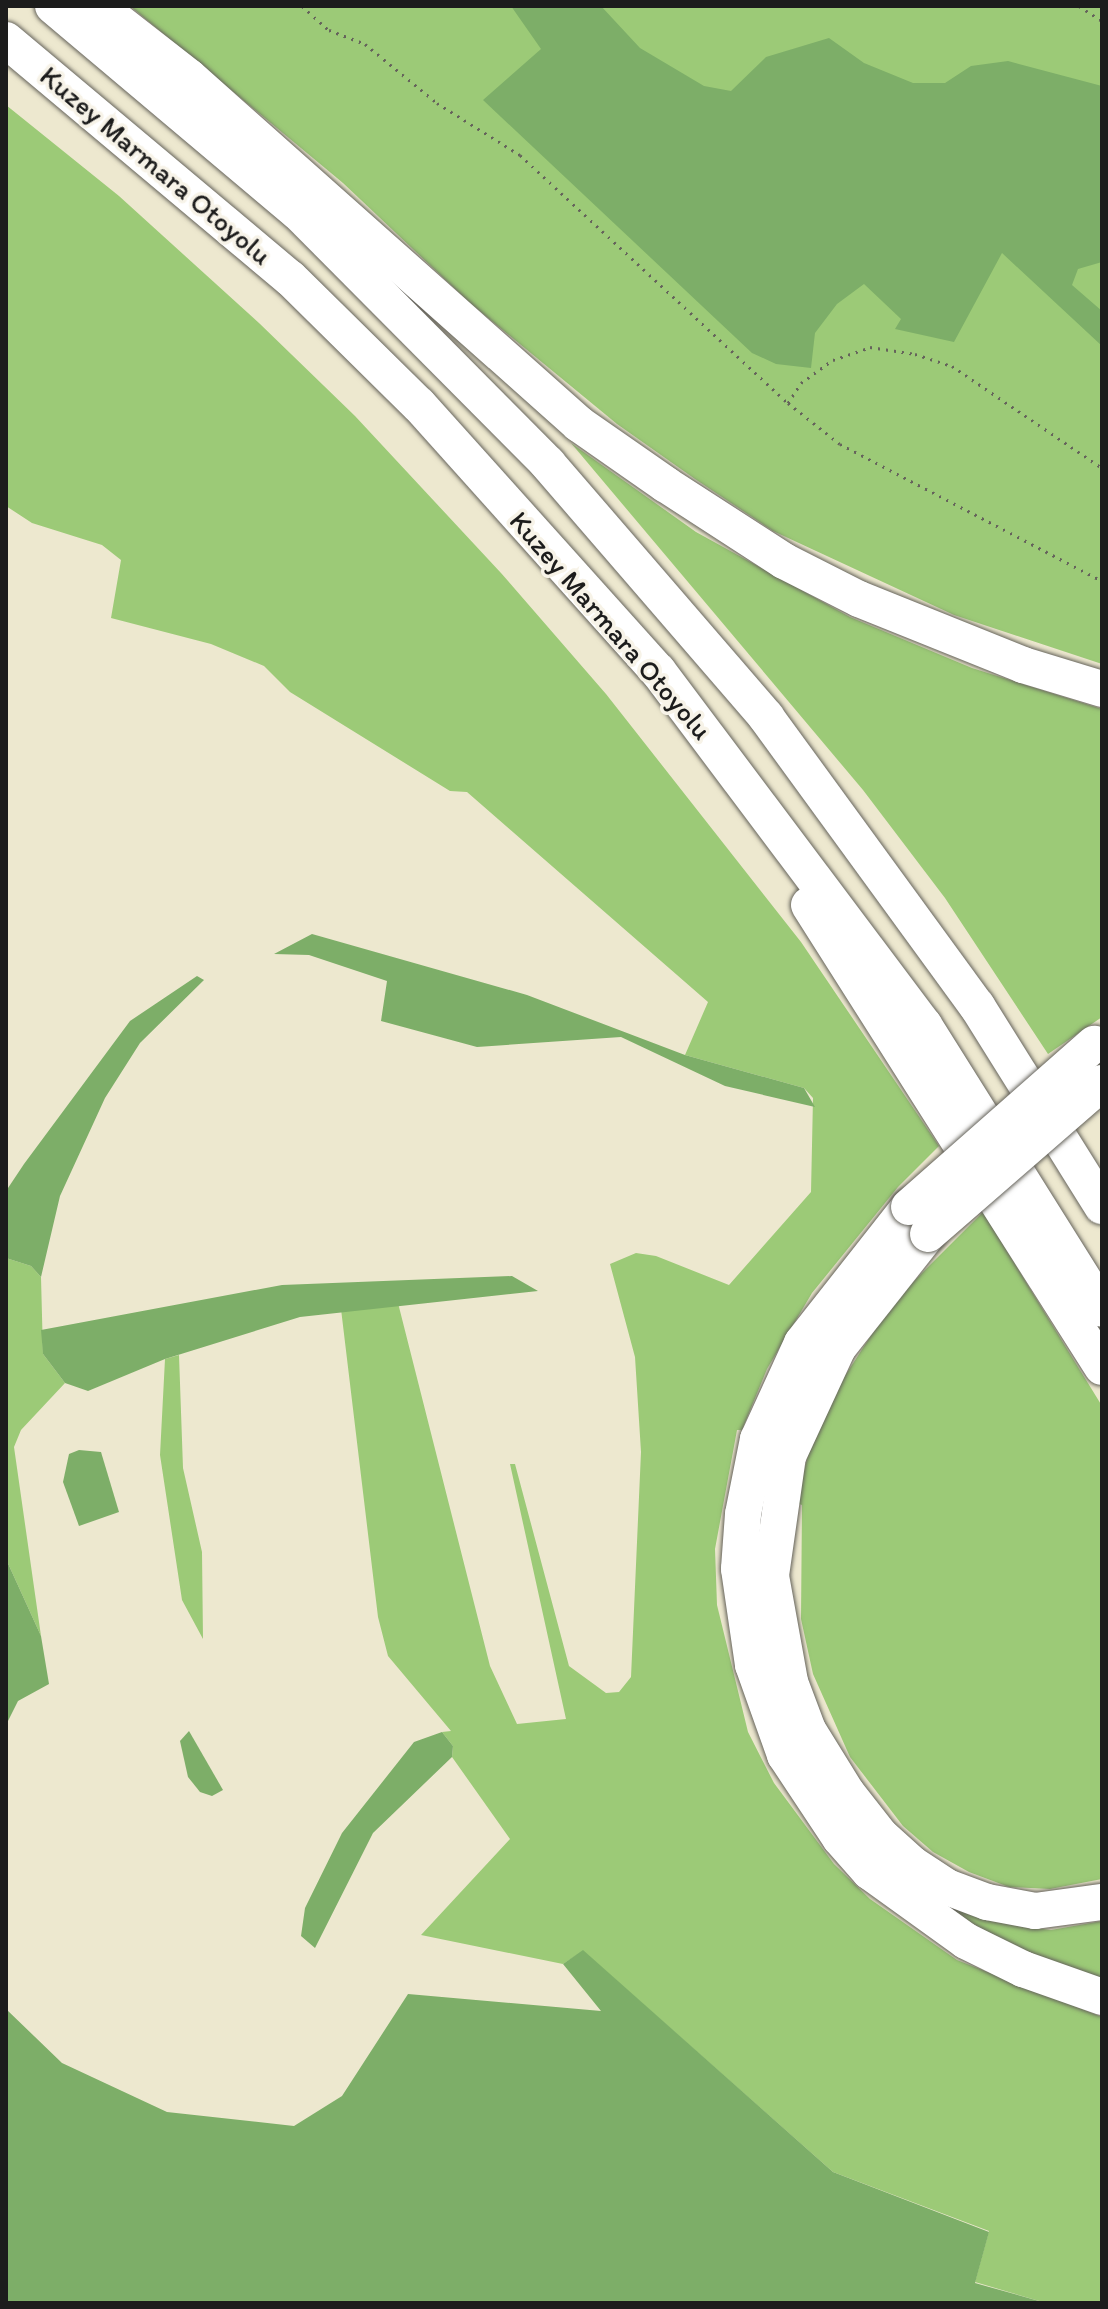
<!DOCTYPE html>
<html>
<head>
<meta charset="utf-8">
<style>
	body { margin:0 }
	#map { position:relative; width:1108px; height:2309px; overflow:hidden; background:#ede8cf; font-family:Itim,sans-serif }
	div>[style] { position:absolute }
	[style*='--x'] { left:calc(var(--x)*1px); top:calc(var(--y)*1px); width:calc(var(--w)*1px); rotate:calc(var(--a)*1deg) }
	.green>* { inset:0; background:#9cca77 }
	.forest>* { inset:0; background:#7dae68 }
	.path>* { height:3px; margin-top:-1.5px; transform-origin:0; background:repeating-linear-gradient(90deg,#65635b 0 2px,transparent 0 8px) }
	.roads { filter:drop-shadow(0 0 2px #65635b) drop-shadow(0 0 2px #65635b) }
	.highway>* { height:36px; margin:-18px; padding:0 18px; transform-origin:18px; border-radius:18px; background:#fff }
	.bridges { filter:drop-shadow(0 0 2px #65635b) drop-shadow(0 0 2px #65635b) }
	.highway-bridge>* { height:36px; margin:-18px; padding:0 18px; transform-origin:18px; border-radius:18px; background:#fff }
	span { translate:-50% -50%; white-space:nowrap; text-align:center; line-height:1.15; -webkit-text-stroke:7px #f7f3e8; paint-order:stroke }
	.street-label { font-size:28px; color:#1c1c1c }
	.frame { position:absolute; inset:0; border:8px solid #1c1c1c; pointer-events:none }
</style>
</head>
<body>
<div id="map">
	<div class="green">
		<i style="clip-path:polygon(130px 6px,1102px 6px,1102px 664px,954px 615px,773px 531px,695px 479px,617px 424px,470px 303px,343px 183px)"></i>
		<i style="clip-path:polygon(6px 105px,119px 196px,259px 323px,355px 416px,501px 573px,606px 694px,801px 942px,939px 1146px,898px 1187px,812px 1293px,767px 1369px,742px 1430px,737px 1430px,715px 1549px,717px 1605px,748px 1732px,774px 1783px,834px 1864px,870px 1899px,957px 1960px,1102px 2017px,1102px 2303px,1046px 2303px,975px 2282px,989px 2231px,833px 2172px,583px 1951px,563px 1964px,421px 1935px,510px 1839px,452px 1757px,453px 1746px,442px 1732px,451px 1731px,388px 1656px,378px 1617px,341px 1309px,398px 1303px,490px 1666px,517px 1724px,566px 1719px,510px 1464px,515px 1464px,569px 1666px,606px 1693px,619px 1692px,631px 1677px,641px 1452px,635px 1357px,610px 1264px,636px 1253px,656px 1256px,729px 1285px,811px 1192px,813px 1098px,804px 1088px,685px 1055px,708px 1002px,467px 792px,450px 791px,290px 692px,264px 666px,211px 644px,111px 618px,121px 560px,102px 545px,32px 523px,6px 506px)"></i>
		<i style="clip-path:polygon(571px 443px,696px 532px,850px 617px,972px 668px,1102px 709px,1102px 1017px,1048px 1054px,945px 898px,863px 790px)"></i>
		<i style="clip-path:polygon(983px 1212px,1102px 1406px,1102px 1879px,1050px 1889px,1009px 1887px,969px 1872px,933px 1852px,903px 1826px,850px 1757px,813px 1674px,801px 1619px,802px 1505px,796px 1503px,811px 1443px,830px 1399px,892px 1303px)"></i>
		<i style="clip-path:polygon(6px 1258px,31px 1266px,41px 1277px,43px 1354px,65px 1383px,21px 1430px,14px 1447px,41px 1636px,6px 1559px)"></i>
		<i style="clip-path:polygon(179px 1355px,183px 1468px,202px 1552px,203px 1639px,182px 1600px,160px 1455px,165px 1359px)"></i>
		<i style="clip-path:polygon(935px 1902px,1012px 1925px,1051px 1930px,1102px 1921px,1102px 1979px,1014px 1947px)"></i>
	</div>
	<div class="forest">
		<i style="clip-path:polygon(511px 6px,601px 6px,640px 48px,704px 86px,731px 91px,766px 57px,829px 38px,864px 63px,913px 83px,945px 83px,971px 66px,1008px 61px,1102px 86px,1102px 262px,1078px 269px,1072px 285px,1102px 311px,1102px 346px,1002px 253px,954px 342px,895px 329px,901px 319px,864px 284px,837px 304px,815px 333px,811px 368px,776px 364px,752px 353px,483px 100px,541px 49px)"></i>
		<i style="clip-path:polygon(312px 934px,527px 995px,685px 1055px,804px 1088px,815px 1107px,725px 1086px,621px 1037px,477px 1047px,381px 1021px,387px 981px,309px 955px,274px 954px)"></i>
		<i style="clip-path:polygon(197px 976px,204px 980px,140px 1043px,105px 1098px,60px 1196px,41px 1277px,31px 1266px,6px 1258px,6px 1191px,24px 1164px,130px 1021px)"></i>
		<i style="clip-path:polygon(512px 1276px,538px 1291px,300px 1317px,165px 1359px,88px 1391px,65px 1383px,43px 1354px,41px 1330px,282px 1285px)"></i>
		<i style="clip-path:polygon(79px 1450px,101px 1452px,119px 1512px,79px 1526px,63px 1482px,69px 1454px)"></i>
		<i style="clip-path:polygon(6px 1559px,41px 1636px,49px 1684px,18px 1701px,6px 1725px)"></i>
		<i style="clip-path:polygon(189px 1731px,223px 1790px,212px 1796px,200px 1792px,188px 1777px,180px 1741px)"></i>
		<i style="clip-path:polygon(442px 1732px,453px 1746px,452px 1757px,373px 1833px,315px 1948px,301px 1936px,305px 1908px,342px 1833px,414px 1742px)"></i>
		<i style="clip-path:polygon(583px 1950px,833px 2172px,989px 2232px,975px 2283px,1046px 2303px,6px 2303px,6px 2009px,62px 2063px,167px 2112px,294px 2126px,342px 2096px,408px 1994px,601px 2011px,563px 1964px)"></i>
	</div>
	<div class="path">
		<i style="--x:302;--y:6;--w:36;--a:42"></i>
		<i style="--x:329;--y:30;--w:39;--a:21"></i>
		<i style="--x:365;--y:44;--w:93;--a:39.3"></i>
		<i style="--x:437;--y:103;--w:98;--a:32.1"></i>
		<i style="--x:520;--y:155;--w:365;--a:42.8"></i>
		<i style="--x:788;--y:403;--w:66;--a:38.3"></i>
		<i style="--x:840;--y:444;--w:296;--a:27.6"></i>
		<i style="--x:1079;--y:6;--w:27;--a:33"></i>
		<i style="--x:788;--y:403;--w:24;--a:-57"></i>
		<i style="--x:801;--y:383;--w:39;--a:-36"></i>
		<i style="--x:833;--y:360;--w:39;--a:-19"></i>
		<i style="--x:870;--y:347;--w:46;--a:8.8"></i>
		<i style="--x:915;--y:354;--w:39;--a:18"></i>
		<i style="--x:952;--y:366;--w:181;--a:34.2"></i>
	</div>
	<div class="roads">
		<div class="highway">
			<i style="--x:53;--y:6;--w:320;--a:40.1"></i>
			<i style="--x:298;--y:212;--w:355;--a:45.2"></i>
			<i style="--x:548;--y:464;--w:334;--a:49.2"></i>
			<i style="--x:766;--y:717;--w:358;--a:53.9"></i>
			<i style="--x:977;--y:1006;--w:236;--a:58"></i>
			<i style="--x:98;--y:6;--w:115;--a:38"></i>
			<i style="--x:189;--y:77;--w:522;--a:41.66"></i>
			<i style="--x:579;--y:424;--w:105;--a:34.9"></i>
			<i style="--x:665;--y:484;--w:142;--a:32.9"></i>
			<i style="--x:784;--y:561;--w:84;--a:26.9"></i>
			<i style="--x:859;--y:599;--w:177;--a:21.9"></i>
			<i style="--x:1023;--y:665;--w:83;--a:16.9"></i>
			<i style="--x:6;--y:40;--w:371;--a:40"></i>
			<i style="--x:290;--y:278;--w:181;--a:44.6"></i>
			<i style="--x:419;--y:405;--w:358;--a:48.1"></i>
			<i style="--x:658;--y:671;--w:443;--a:53.1"></i>
			<i style="--x:924;--y:1025;--w:335;--a:57.9"></i>
			<i style="--x:809;--y:905;--w:547;--a:57.62"></i>
			<i style="--x:909;--y:1207;--w:173;--a:128.2"></i>
			<i style="--x:802;--y:1343;--w:106;--a:114.6"></i>
			<i style="--x:758;--y:1439;--w:76;--a:101.3"></i>
			<i style="--x:743;--y:1514;--w:55;--a:94.2"></i>
			<i style="--x:739;--y:1569;--w:97;--a:81.7"></i>
			<i style="--x:753;--y:1665;--w:96;--a:70.4"></i>
			<i style="--x:785;--y:1755;--w:100;--a:56.5"></i>
			<i style="--x:840;--y:1838;--w:45;--a:48.6"></i>
			<i style="--x:870;--y:1872;--w:118;--a:35.7"></i>
			<i style="--x:966;--y:1941;--w:64;--a:26.2"></i>
			<i style="--x:1023;--y:1969;--w:84;--a:19.5"></i>
			<i style="--x:928;--y:1234;--w:145;--a:128.3"></i>
			<i style="--x:838;--y:1348;--w:119;--a:114.8"></i>
			<i style="--x:788;--y:1456;--w:121;--a:98.1"></i>
			<i style="--x:771;--y:1576;--w:108;--a:79.8"></i>
			<i style="--x:790;--y:1682;--w:51;--a:69.4"></i>
			<i style="--x:808;--y:1730;--w:74;--a:58.2"></i>
			<i style="--x:847;--y:1793;--w:53;--a:51.8"></i>
			<i style="--x:880;--y:1835;--w:43;--a:42.2"></i>
			<i style="--x:912;--y:1864;--w:42;--a:33.3"></i>
			<i style="--x:947;--y:1887;--w:43;--a:20.6"></i>
			<i style="--x:987;--y:1902;--w:49;--a:10.6"></i>
			<i style="--x:1035;--y:1911;--w:68;--a:-7.7"></i>
		</div>
	</div>
	<div class="bridges">
		<div class="highway-bridge">
			<i style="--x:909;--y:1207;--w:247;--a:-41.4"></i>
			<i style="--x:928;--y:1234;--w:230;--a:-41"></i>
		</div>
	</div>
	<div class="street-label">
		<span style="left:156px;top:165px;rotate:40deg">Kuzey Marmara Otoyolu</span>
		<span style="left:611px;top:625px;rotate:49deg">Kuzey Marmara Otoyolu</span>
	</div>
	<div class="frame"></div>
</div>
</body>
</html>
